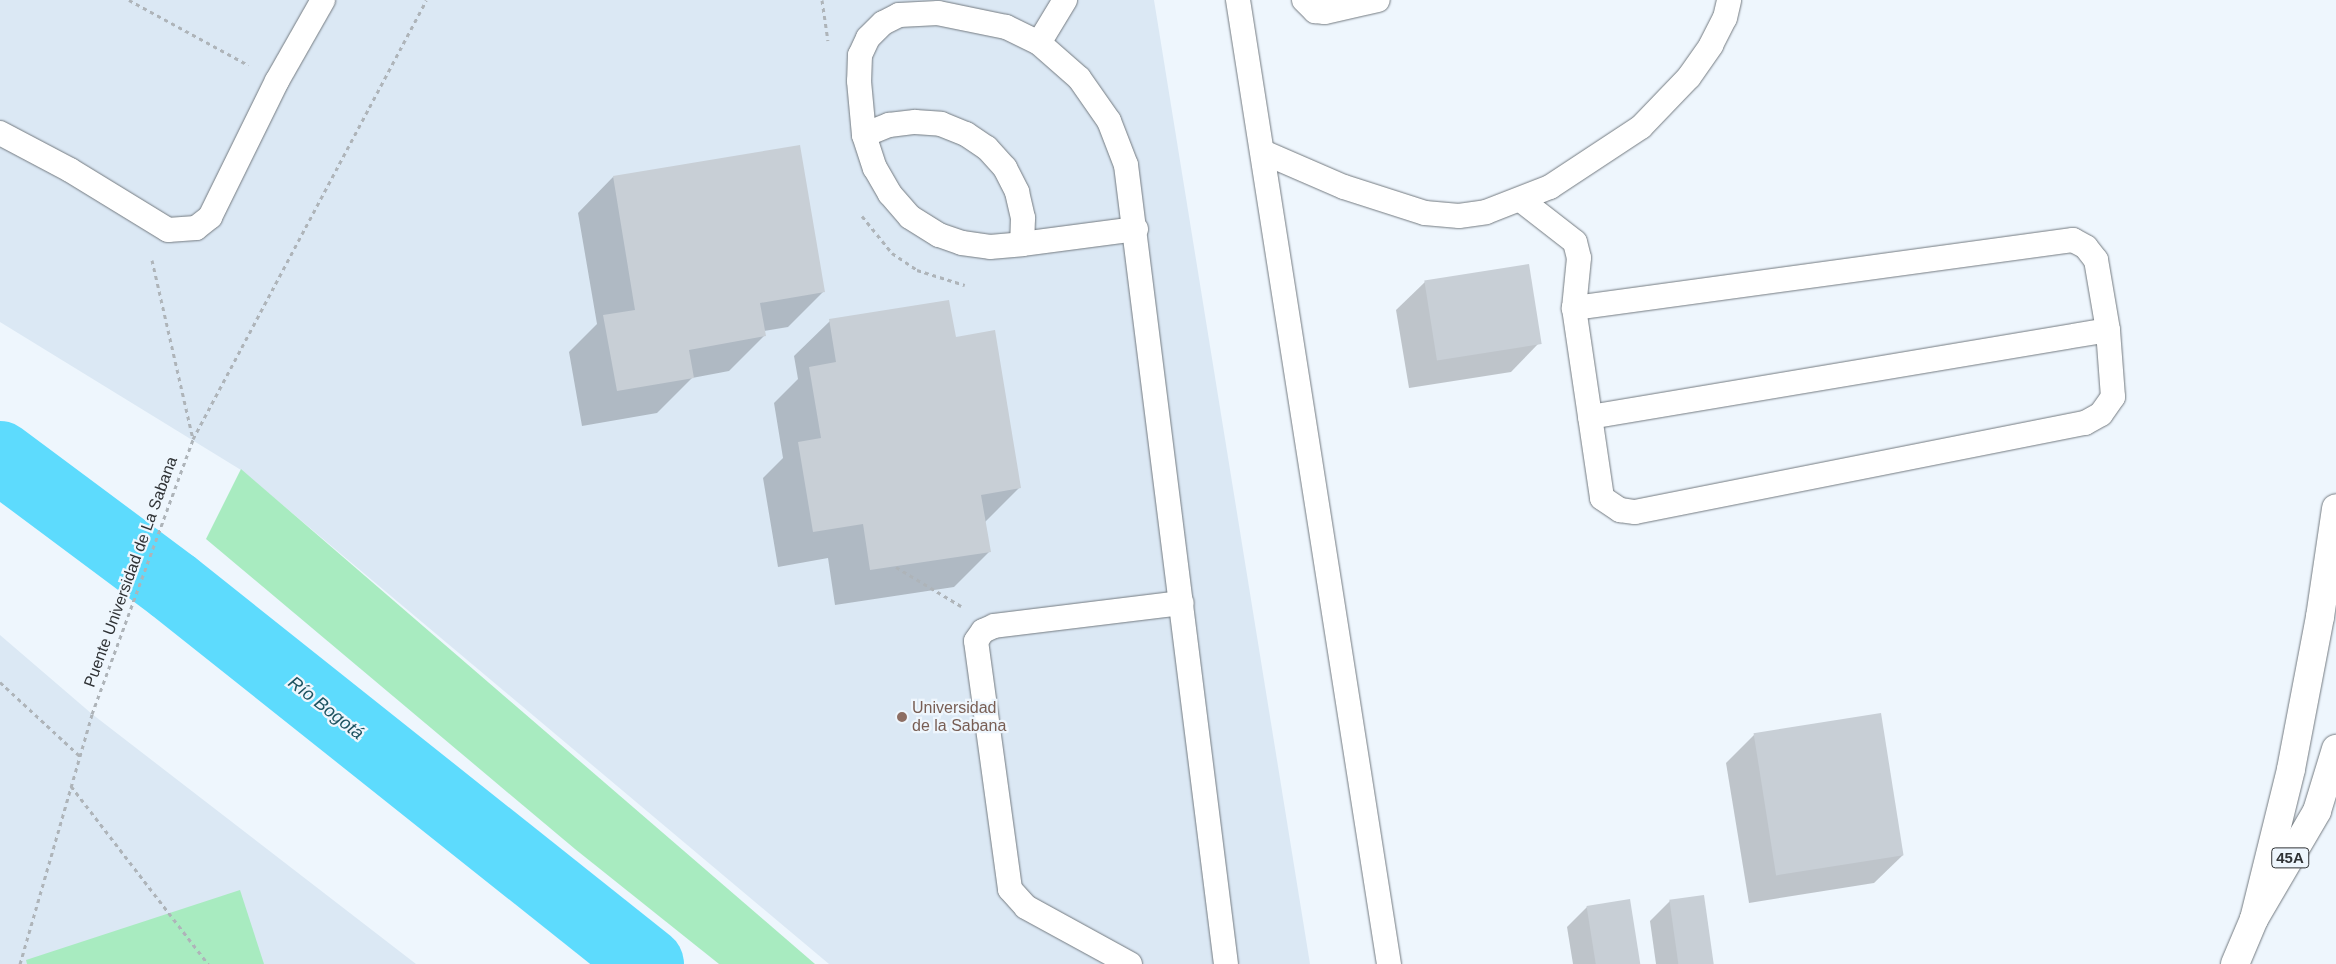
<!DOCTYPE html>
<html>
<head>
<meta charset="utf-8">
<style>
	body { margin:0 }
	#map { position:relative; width:2336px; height:964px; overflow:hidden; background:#eef6fd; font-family:Helvetica,sans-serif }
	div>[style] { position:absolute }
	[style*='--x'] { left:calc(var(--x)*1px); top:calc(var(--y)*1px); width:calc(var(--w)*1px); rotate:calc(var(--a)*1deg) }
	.built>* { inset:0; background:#dbe8f4 }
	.green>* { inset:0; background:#a8ebc0 }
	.shadow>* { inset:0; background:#0003 }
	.river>* { height:72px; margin:-36px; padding:0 36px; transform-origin:36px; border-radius:36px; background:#5ddbfd }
	.building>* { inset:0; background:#c8cfd6; transform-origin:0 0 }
	.path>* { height:3px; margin-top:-1.5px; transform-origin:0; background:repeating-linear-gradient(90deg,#aeb4b9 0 4px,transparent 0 8px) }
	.roads { filter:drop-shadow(0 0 1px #737a80) drop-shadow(0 0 1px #737a80) }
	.lane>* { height:24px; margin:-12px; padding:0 12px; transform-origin:12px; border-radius:12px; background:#fff }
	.highway>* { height:28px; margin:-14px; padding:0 14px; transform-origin:14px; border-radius:14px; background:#fff }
	.dots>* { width:14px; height:14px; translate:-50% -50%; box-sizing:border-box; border:2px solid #eef6fd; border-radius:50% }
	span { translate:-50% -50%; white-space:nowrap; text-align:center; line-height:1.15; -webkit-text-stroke:4.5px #eef6fd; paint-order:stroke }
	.shield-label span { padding:1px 4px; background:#eef6fd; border:1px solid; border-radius:4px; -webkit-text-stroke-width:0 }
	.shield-label { font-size:15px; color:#2f3235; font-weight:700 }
	.street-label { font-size:16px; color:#2f3235 }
	.education-label { font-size:16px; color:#785e54 }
	.left { translate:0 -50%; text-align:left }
	.water-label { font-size:18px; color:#1d5361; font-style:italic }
</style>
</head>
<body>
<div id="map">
	<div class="built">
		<i style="clip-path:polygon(0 0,1154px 0,1310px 964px,829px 964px,241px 470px,0 322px)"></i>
		<i style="clip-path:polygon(0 635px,92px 714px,416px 964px,0 964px)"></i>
	</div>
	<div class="green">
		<i style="clip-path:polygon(241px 469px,815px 964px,719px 964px,575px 849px,206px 539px)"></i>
		<i style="clip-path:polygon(240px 890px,264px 964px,27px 964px,26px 960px)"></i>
	</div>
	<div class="shadow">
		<i style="clip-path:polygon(613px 177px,823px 292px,788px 327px,764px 331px,764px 336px,729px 371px,692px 378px,657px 413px,582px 426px,569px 352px,597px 324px,578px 213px)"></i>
		<i style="clip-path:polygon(1425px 282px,1539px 343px,1511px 372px,1409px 388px,1396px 310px)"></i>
		<i style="clip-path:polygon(830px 321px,955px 338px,1019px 488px,985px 522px,990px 551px,954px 587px,835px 605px,828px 558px,778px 567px,763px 478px,783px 458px,774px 403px,798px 379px,794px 356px)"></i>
		<i style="clip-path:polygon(1755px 734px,1903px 855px,1874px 883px,1749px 903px,1726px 763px)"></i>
		<i style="clip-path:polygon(1670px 901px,1713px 964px,1656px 964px,1650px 921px)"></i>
		<i style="clip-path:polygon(1587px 907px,1639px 964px,1573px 964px,1567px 927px)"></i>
	</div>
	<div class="river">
		<i style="--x:0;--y:457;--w:216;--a:36.7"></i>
		<i style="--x:173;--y:586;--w:607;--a:38.51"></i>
	</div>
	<div class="building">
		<i style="clip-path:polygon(800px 145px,825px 292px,760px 303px,766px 336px,689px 350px,694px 378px,617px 391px,603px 315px,635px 310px,613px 176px)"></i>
		<i style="left:1529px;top:264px;width:81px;height:106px;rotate:81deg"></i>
		<i style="clip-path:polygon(949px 300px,956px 337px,995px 330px,1021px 488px,981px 495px,991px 552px,870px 570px,863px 524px,813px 532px,798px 442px,821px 438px,809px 367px,836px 362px,829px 319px)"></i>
		<i style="left:1881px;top:713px;width:144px;height:129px;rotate:81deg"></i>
		<i style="left:1704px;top:895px;width:70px;height:35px;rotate:82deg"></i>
		<i style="left:1630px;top:899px;width:66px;height:44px;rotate:81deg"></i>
	</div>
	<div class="path">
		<i style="--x:129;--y:0;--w:136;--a:28.6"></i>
		<i style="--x:822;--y:0;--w:41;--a:81.7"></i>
		<i style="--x:862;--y:216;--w:48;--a:51"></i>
		<i style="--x:892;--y:253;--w:30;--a:34"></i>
		<i style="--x:917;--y:270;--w:50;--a:17.4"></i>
		<i style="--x:152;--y:260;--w:184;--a:77.1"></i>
		<i style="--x:896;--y:567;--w:76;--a:31"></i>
		<i style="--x:0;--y:682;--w:109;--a:42.8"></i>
		<i style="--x:71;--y:786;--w:225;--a:52.4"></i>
		<i style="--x:20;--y:964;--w:260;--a:-73.9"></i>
		<i style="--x:92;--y:714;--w:293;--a:-69.8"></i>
		<i style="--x:193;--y:439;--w:497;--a:-62"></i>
	</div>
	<div class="roads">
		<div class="lane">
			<i style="--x:1065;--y:0;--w:50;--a:121.2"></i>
			<i style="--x:1039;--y:43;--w:53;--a:41.2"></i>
			<i style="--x:1079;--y:78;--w:52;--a:55.1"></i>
			<i style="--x:1109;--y:121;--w:47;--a:68.9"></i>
			<i style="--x:1126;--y:165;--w:805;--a:82.87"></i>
			<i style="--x:1238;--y:0;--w:976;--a:81.1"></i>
			<i style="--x:1304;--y:0;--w:16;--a:45"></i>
			<i style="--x:1315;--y:11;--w:10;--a:6"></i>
			<i style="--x:1325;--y:12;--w:54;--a:-12.8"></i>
			<i style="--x:1039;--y:43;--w:37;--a:-154"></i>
			<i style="--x:1006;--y:27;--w:69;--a:-168.4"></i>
			<i style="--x:938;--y:13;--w:39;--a:177"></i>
			<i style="--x:899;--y:15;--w:18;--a:153"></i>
			<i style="--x:883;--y:23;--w:21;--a:135"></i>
			<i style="--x:868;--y:38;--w:19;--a:115"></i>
			<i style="--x:860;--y:55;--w:26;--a:92"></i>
			<i style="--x:859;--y:81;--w:54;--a:84.7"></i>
			<i style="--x:864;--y:135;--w:35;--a:72"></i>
			<i style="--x:875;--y:168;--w:30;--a:60"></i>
			<i style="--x:890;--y:194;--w:30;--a:49"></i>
			<i style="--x:910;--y:217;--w:34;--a:32"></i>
			<i style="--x:939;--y:235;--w:24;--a:19"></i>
			<i style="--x:962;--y:243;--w:28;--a:8"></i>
			<i style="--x:990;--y:247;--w:32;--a:-5"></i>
			<i style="--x:1022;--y:244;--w:115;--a:-7.5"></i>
			<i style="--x:0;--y:133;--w:79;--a:27.9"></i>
			<i style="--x:70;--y:170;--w:115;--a:31.5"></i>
			<i style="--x:168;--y:230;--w:28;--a:-4"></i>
			<i style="--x:196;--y:228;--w:18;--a:-38"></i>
			<i style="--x:210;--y:217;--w:152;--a:-63.8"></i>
			<i style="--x:277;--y:81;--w:93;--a:-60.4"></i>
			<i style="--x:864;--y:135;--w:27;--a:-22"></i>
			<i style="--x:889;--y:125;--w:26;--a:-7"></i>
			<i style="--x:915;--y:122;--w:26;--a:4"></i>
			<i style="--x:941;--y:124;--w:27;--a:22"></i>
			<i style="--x:966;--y:134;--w:25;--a:34"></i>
			<i style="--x:987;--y:148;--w:27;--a:48"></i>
			<i style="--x:1005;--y:168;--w:27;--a:63"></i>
			<i style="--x:1017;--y:192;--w:27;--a:77"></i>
			<i style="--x:1023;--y:218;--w:26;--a:92"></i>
			<i style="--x:1263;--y:152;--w:88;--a:23.4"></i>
			<i style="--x:1344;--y:187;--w:85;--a:17.8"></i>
			<i style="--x:1425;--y:213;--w:34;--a:5"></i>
			<i style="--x:1459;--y:216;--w:27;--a:-8"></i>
			<i style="--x:1486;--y:212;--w:69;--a:-21.3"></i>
			<i style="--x:1550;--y:187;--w:109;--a:-33.4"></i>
			<i style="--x:1641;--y:127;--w:69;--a:-46.2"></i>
			<i style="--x:1689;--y:77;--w:39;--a:-55"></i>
			<i style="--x:1711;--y:45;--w:30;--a:-63"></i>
			<i style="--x:1725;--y:18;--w:18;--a:-77"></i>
			<i style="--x:1521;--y:200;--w:68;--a:37.9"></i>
			<i style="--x:1575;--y:242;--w:16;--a:76"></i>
			<i style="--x:1579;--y:258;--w:50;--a:95.7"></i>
			<i style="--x:1574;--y:308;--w:192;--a:81.6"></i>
			<i style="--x:1602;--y:498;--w:22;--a:34"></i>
			<i style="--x:1620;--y:510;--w:15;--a:8"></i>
			<i style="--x:1635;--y:512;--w:459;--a:-11.2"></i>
			<i style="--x:2085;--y:423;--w:18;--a:-29"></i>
			<i style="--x:2101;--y:414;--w:21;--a:-55"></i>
			<i style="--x:2113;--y:397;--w:67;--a:-94.3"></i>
			<i style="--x:2108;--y:330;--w:71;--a:-99.7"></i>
			<i style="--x:2096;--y:260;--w:16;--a:-128"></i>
			<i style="--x:2086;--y:247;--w:15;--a:-152"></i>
			<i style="--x:2073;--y:240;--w:504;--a:172.24"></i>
			<i style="--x:1590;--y:417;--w:525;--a:-9.53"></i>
			<i style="--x:1130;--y:964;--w:119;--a:-151.3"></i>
			<i style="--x:1026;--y:907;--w:24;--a:-132"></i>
			<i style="--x:1010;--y:889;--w:250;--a:-97.8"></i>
			<i style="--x:976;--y:641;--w:12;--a:-55"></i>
			<i style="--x:983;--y:631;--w:12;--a:-24"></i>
			<i style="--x:994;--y:626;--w:189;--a:-7"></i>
		</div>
		<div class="highway">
			<i style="--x:2254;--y:919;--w:154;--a:-76.1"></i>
			<i style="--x:2291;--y:769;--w:155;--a:-79.2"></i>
			<i style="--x:2320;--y:617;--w:110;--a:-81.6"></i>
			<i style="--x:2235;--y:964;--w:49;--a:-67.1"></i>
			<i style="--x:2254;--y:919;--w:125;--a:-59.7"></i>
			<i style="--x:2317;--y:811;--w:65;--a:-73"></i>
		</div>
	</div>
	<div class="dots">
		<i style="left:902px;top:717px;background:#8d6e63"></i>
	</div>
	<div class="shield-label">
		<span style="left:2290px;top:858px">45A</span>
	</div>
	<div class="street-label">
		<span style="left:131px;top:572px;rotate:-70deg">Puente Universidad de La Sabana</span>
	</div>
	<div class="education-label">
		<span class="left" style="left:912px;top:717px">Universidad<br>de la Sabana</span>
	</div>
	<div class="water-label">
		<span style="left:326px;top:708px;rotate:38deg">Río Bogotá</span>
	</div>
</div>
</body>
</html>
